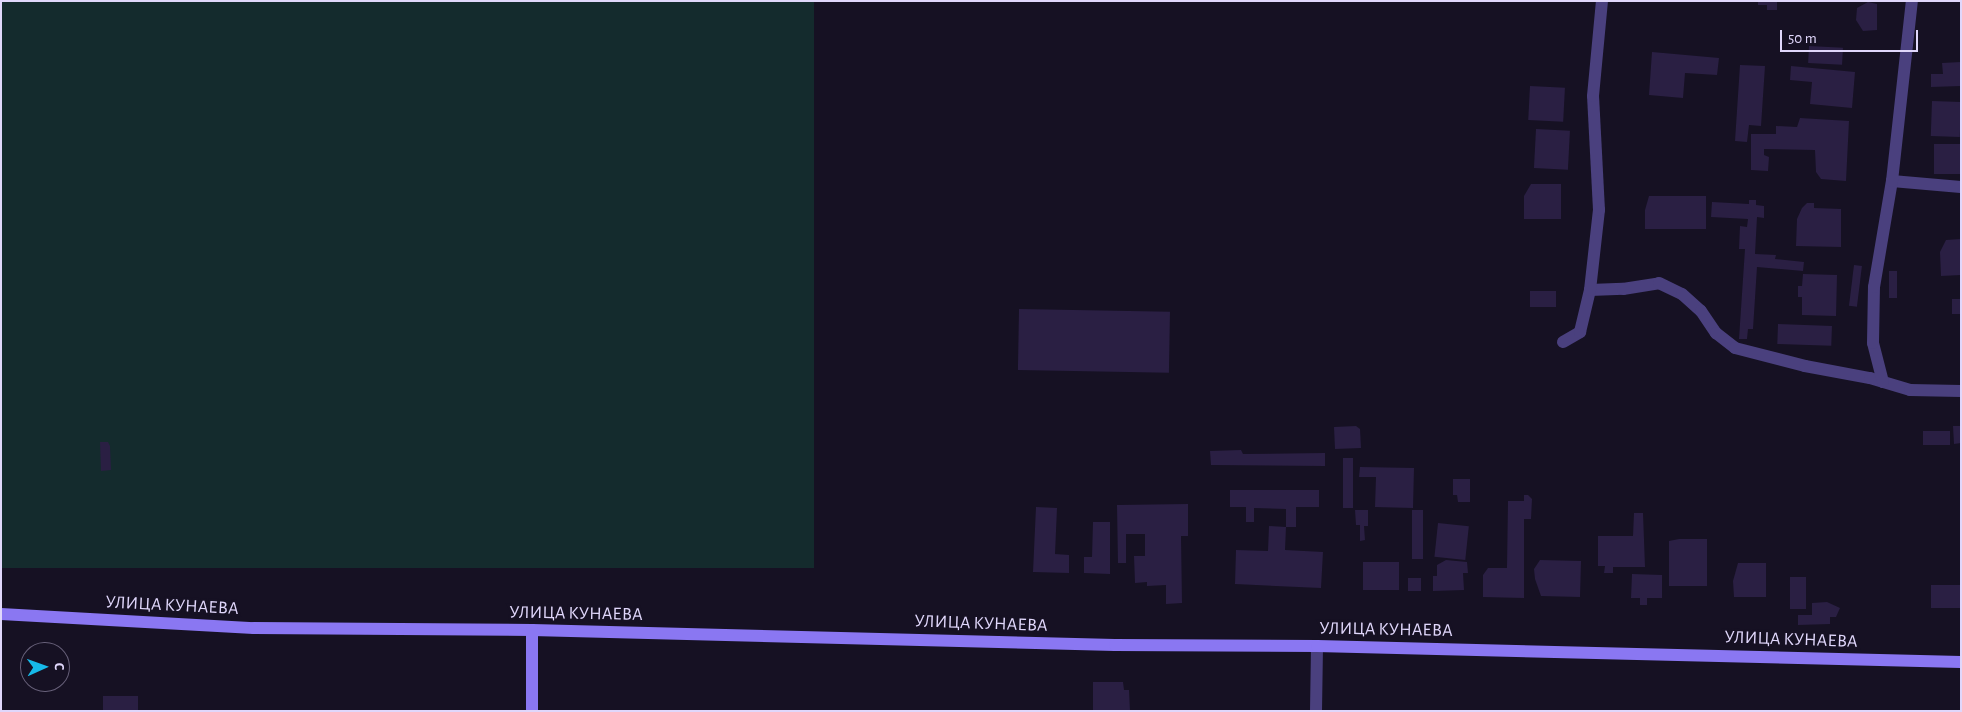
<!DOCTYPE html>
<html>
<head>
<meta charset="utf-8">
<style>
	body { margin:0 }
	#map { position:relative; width:1962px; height:712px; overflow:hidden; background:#161123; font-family:"Alegreya Sans",sans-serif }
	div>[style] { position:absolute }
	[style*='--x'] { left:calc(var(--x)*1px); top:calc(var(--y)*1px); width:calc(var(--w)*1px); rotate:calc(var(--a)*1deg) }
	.green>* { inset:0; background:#142b2d; transform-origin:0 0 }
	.building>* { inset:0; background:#2a1f43; transform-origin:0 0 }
	.street>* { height:12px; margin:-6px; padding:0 6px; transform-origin:6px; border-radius:6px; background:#4a407e }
	.secondary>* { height:12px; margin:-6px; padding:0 6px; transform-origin:6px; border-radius:6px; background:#8a77f2 }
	span { translate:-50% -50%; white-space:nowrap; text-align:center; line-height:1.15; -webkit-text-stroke:5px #161123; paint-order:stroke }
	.street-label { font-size:18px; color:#e0d7fb }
	.frame { position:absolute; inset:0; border:2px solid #e0d7fb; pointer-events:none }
	.north { position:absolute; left:20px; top:642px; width:50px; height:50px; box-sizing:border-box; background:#161123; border:1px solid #676079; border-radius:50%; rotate:88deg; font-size:14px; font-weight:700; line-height:20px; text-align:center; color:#e0d7fb }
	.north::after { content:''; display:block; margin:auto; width:18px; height:22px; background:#16b9e8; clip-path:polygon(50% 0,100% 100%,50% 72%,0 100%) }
	.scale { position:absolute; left:1780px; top:30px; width:138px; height:22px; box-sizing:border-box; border:2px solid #e0d7fb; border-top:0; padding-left:6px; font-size:15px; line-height:18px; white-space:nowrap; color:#e0d7fb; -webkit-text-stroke:4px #161123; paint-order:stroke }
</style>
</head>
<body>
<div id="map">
	<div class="green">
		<i style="left:1px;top:1px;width:813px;height:567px"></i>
	</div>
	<div class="building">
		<i style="clip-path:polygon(1758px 1px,1777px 1px,1777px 10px,1767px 10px,1767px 5px,1758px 5px)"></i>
		<i style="clip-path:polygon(1868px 2px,1877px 4px,1877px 30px,1863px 31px,1856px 20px,1857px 8px)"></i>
		<i style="left:1809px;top:46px;width:34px;height:17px;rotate:3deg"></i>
		<i style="clip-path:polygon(1652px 52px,1719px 58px,1717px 75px,1685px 73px,1683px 98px,1649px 95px)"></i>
		<i style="clip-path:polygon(1961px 62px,1961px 86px,1931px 87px,1931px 74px,1943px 74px,1942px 63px)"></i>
		<i style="clip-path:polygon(1740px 65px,1765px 66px,1761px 126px,1749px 125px,1747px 142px,1735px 141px)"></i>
		<i style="clip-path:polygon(1791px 66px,1855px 72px,1852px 108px,1810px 104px,1812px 82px,1790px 80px)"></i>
		<i style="left:1530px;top:86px;width:35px;height:34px;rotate:3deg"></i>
		<i style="left:1932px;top:101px;width:29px;height:35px;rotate:2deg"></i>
		<i style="clip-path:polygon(1800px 118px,1849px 121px,1846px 181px,1821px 179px,1816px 172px,1815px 150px,1764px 149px,1764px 155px,1769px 157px,1768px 171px,1751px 170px,1751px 134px,1776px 134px,1776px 126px,1797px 127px)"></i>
		<i style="left:1536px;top:129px;width:34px;height:39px;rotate:3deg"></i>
		<i style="left:1934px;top:144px;width:27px;height:30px"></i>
		<i style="clip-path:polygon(1531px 184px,1561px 184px,1561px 219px,1524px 219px,1524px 196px)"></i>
		<i style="clip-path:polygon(1649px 196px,1706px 196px,1706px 229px,1645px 229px,1645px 210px)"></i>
		<i style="clip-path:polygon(1749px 200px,1756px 200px,1756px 205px,1764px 206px,1764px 218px,1757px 217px,1755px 254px,1776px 255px,1775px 259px,1804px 262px,1803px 271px,1757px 267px,1753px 329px,1748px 329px,1747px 339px,1739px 339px,1745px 249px,1739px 249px,1740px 226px,1747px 227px,1748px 219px,1711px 217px,1712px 202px,1749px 204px)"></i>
		<i style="clip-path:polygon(1807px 203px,1814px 203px,1814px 208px,1841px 209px,1841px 247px,1796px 246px,1797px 219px,1802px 208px)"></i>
		<i style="clip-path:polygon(1961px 239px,1961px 275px,1941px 276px,1940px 252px,1946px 240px)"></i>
		<i style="left:1854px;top:265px;width:8px;height:41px;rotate:7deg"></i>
		<i style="left:1889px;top:271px;width:8px;height:27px"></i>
		<i style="clip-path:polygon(1803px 274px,1837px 275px,1836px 316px,1802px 315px,1802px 297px,1798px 297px,1798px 286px,1802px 286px)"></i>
		<i style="left:1556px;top:291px;width:16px;height:26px;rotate:90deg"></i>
		<i style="left:1952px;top:299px;width:9px;height:15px"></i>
		<i style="left:1019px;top:309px;width:151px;height:61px;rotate:1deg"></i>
		<i style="left:1778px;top:324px;width:54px;height:20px;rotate:2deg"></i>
		<i style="clip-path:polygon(1356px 426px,1360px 429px,1361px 448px,1335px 449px,1334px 427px)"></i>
		<i style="clip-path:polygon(1953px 426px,1961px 426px,1961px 443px,1954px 444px)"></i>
		<i style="left:1923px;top:431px;width:27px;height:14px"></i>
		<i style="clip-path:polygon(100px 442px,108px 442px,110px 446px,111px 470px,101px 471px)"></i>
		<i style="clip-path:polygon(1241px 450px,1243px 454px,1325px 453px,1325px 466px,1211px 465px,1210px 451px)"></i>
		<i style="left:1343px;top:458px;width:10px;height:50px"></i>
		<i style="clip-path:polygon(1360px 467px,1414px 468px,1413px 508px,1375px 507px,1376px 477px,1359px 477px)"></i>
		<i style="clip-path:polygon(1453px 479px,1470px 479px,1470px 502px,1458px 502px,1457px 495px,1453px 495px)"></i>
		<i style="clip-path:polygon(1230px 490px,1319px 490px,1319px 507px,1296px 507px,1296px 527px,1286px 527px,1285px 550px,1323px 552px,1321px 588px,1235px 584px,1236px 550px,1268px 551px,1269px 526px,1286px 527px,1286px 509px,1254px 508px,1254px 522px,1246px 522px,1246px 507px,1230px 507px)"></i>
		<i style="clip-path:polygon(1524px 495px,1528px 495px,1532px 499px,1531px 519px,1524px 519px,1524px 598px,1483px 597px,1483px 575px,1488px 568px,1507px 568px,1508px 501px,1524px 501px)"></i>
		<i style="clip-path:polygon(1188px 504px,1188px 536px,1181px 536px,1182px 603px,1166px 604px,1166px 585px,1147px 586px,1147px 582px,1135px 583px,1134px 556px,1145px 556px,1145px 534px,1126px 534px,1126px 563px,1118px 563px,1117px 505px)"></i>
		<i style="clip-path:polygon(1036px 507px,1057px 508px,1055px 554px,1069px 555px,1069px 573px,1033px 572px)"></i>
		<i style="clip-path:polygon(1355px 510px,1368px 510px,1368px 526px,1364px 526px,1365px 540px,1360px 541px,1360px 525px,1356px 525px)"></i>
		<i style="left:1412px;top:510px;width:11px;height:49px"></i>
		<i style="clip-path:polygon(1634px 513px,1643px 513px,1645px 567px,1613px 567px,1613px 573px,1604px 573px,1605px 566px,1598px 566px,1598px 536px,1633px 536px)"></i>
		<i style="clip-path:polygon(1093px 522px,1110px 522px,1110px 574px,1084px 573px,1084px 557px,1092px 557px)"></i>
		<i style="left:1438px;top:523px;width:31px;height:34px;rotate:6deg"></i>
		<i style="clip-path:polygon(1679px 539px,1707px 539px,1707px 586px,1669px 586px,1669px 541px)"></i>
		<i style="clip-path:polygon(1446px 560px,1467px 562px,1468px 573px,1463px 573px,1464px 590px,1433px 591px,1433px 576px,1437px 576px,1437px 565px)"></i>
		<i style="clip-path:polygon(1540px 560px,1581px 561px,1580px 597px,1541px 596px,1535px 579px,1534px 569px)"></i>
		<i style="left:1363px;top:562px;width:36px;height:28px"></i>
		<i style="clip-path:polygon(1738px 563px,1766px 563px,1766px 597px,1734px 597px,1733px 581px)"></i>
		<i style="clip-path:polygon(1632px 574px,1662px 575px,1662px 598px,1647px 598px,1647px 605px,1640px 605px,1640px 598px,1631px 598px)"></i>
		<i style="left:1790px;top:577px;width:16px;height:32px"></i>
		<i style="left:1408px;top:578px;width:13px;height:13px"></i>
		<i style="left:1931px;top:585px;width:30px;height:23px"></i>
		<i style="clip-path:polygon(1827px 602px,1840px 608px,1836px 617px,1830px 617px,1830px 624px,1798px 625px,1798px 615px,1812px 615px,1812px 603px)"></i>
		<i style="clip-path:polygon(1093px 682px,1123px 682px,1124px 690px,1129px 690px,1130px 711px,1093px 711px)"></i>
		<i style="left:138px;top:696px;width:15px;height:35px;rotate:90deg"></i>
	</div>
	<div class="street">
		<i style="--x:1892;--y:181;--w:69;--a:5"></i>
		<i style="--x:1590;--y:290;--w:33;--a:-2"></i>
		<i style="--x:1623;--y:289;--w:36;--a:-9"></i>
		<i style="--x:1659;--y:283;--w:25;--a:26"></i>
		<i style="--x:1682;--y:294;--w:25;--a:42"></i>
		<i style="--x:1701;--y:311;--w:27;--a:56"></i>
		<i style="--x:1716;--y:333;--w:24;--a:38"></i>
		<i style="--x:1735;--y:348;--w:72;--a:14.4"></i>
		<i style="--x:1805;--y:366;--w:66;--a:10.5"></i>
		<i style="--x:1870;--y:378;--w:42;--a:16.7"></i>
		<i style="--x:1910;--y:390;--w:51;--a:1.1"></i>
		<i style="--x:1563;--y:342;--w:20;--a:-30"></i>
		<i style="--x:1580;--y:332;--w:43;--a:-76.6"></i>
		<i style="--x:1590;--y:290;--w:81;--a:-83.6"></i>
		<i style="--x:1599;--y:210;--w:114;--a:-93"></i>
		<i style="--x:1593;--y:96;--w:95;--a:-84.6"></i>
		<i style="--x:1883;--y:382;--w:40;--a:-104.4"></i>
		<i style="--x:1873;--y:343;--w:56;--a:-89"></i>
		<i style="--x:1874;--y:287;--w:108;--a:-80.4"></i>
		<i style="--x:1892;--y:181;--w:181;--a:-83.7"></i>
		<i style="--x:1316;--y:711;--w:65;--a:-89.1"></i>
	</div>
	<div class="secondary">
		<i style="--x:1;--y:614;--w:253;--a:3.2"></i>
		<i style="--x:254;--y:628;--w:278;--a:0.4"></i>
		<i style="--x:532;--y:630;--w:583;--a:1.47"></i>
		<i style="--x:1115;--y:645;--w:202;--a:0.3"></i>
		<i style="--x:1317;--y:646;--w:644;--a:1.42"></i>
		<i style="--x:532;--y:630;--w:81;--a:90"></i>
	</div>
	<div class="street-label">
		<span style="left:172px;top:606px;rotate:3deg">УЛИЦА КУНАЕВА</span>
		<span style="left:576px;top:614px;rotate:1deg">УЛИЦА КУНАЕВА</span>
		<span style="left:981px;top:624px;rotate:2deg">УЛИЦА КУНАЕВА</span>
		<span style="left:1386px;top:630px;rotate:1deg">УЛИЦА КУНАЕВА</span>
		<span style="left:1791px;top:640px;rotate:2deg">УЛИЦА КУНАЕВА</span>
	</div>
	<div class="frame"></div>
	<div class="north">С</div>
	<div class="scale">50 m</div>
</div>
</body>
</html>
